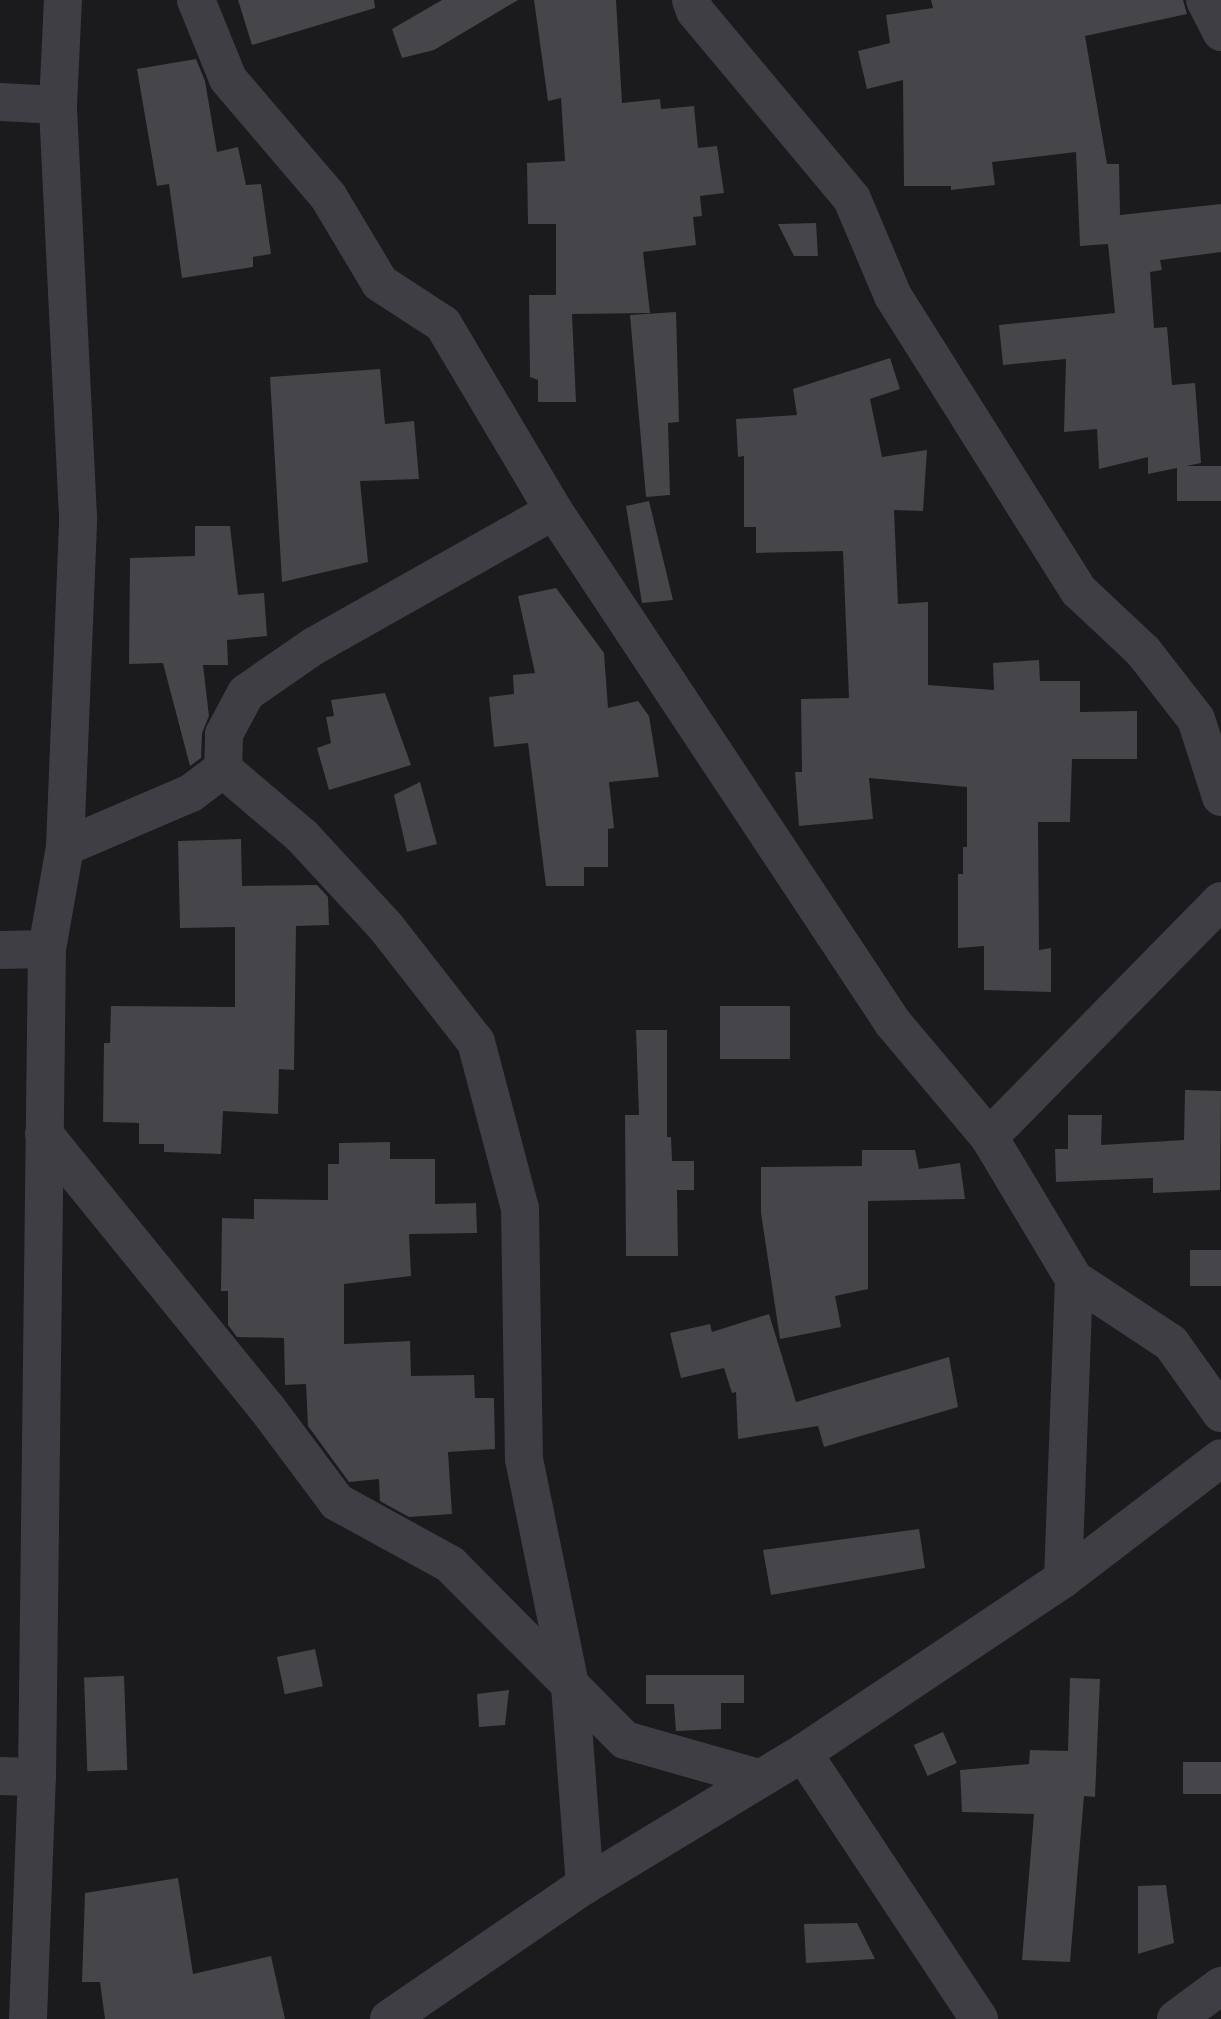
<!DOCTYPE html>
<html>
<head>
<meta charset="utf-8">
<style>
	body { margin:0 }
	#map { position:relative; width:1221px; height:2019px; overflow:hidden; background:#1b1b1d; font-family:Roboto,sans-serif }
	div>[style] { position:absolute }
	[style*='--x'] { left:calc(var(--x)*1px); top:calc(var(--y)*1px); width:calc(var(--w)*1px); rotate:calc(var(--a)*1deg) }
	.building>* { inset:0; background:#45454a; transform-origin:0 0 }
	.minor>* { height:38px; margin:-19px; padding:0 19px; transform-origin:19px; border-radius:19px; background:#3e3e44 }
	span { translate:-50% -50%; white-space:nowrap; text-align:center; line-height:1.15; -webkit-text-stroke:6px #161618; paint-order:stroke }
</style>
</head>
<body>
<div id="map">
	<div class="building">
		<i style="clip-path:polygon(238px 0,374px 0,375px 8px,252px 45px)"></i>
		<i style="clip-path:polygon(442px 0,518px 0,434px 50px,402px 58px,392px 29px)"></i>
		<i style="clip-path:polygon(534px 0,616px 0,622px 103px,660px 99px,661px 109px,694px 106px,698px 148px,717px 146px,724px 193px,700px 196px,702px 216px,693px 217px,696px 245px,643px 252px,650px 313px,572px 314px,576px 402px,538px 402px,538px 380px,530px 377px,529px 295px,556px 295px,556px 224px,528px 224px,527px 163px,565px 161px,561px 98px,548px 101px)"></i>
		<i style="clip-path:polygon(931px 0,1183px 0,1187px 14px,1085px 36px,1107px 164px,1119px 164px,1120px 215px,1221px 204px,1221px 252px,1160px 260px,1162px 270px,1150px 272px,1154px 328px,1167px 327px,1172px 385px,1195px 383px,1201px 463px,1148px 474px,1148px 457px,1099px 469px,1097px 429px,1064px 432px,1066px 359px,1003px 365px,999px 325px,1115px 313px,1108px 244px,1080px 246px,1076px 152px,992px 162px,995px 185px,951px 190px,951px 186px,904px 186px,903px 80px,867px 89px,858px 51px,890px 43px,886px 15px,933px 8px)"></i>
		<i style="clip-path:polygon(196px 59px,205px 81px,217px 152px,238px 147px,246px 185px,261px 184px,271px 254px,253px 257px,253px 267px,182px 278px,169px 184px,157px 186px,137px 69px)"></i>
		<i style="clip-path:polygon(816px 223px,818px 256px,794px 256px,778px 224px)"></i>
		<i style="clip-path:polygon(676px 312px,679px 422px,668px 423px,670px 495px,646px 497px,630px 315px)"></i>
		<i style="clip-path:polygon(890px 358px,900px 389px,870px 399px,882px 457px,927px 450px,923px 511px,894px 510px,898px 604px,928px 602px,928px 685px,994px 690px,993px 663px,1039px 660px,1040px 681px,1080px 681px,1080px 712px,1137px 711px,1137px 759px,1072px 759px,1070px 822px,1038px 822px,1039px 950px,1051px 948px,1051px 992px,984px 990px,984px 946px,958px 948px,958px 874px,963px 874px,963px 847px,967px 847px,967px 787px,869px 778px,873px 819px,799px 826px,795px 772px,802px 772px,801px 699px,849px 698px,843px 551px,756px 553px,756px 527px,744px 527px,744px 456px,738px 457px,736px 419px,797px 415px,793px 389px)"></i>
		<i style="clip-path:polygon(380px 369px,385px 424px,414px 421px,419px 479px,360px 481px,368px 562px,282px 582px,270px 377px)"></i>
		<i style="left:1221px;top:466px;width:35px;height:44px;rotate:90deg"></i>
		<i style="clip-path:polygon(649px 501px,673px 600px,642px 603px,626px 506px)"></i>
		<i style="clip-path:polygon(195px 526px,230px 526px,238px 595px,264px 593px,267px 636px,227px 640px,228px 665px,203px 665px,209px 716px,202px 733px,201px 758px,190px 766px,163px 663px,129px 664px,130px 558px,195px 556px)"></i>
		<i style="clip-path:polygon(556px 588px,604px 653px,608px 708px,638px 701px,649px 716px,659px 777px,609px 782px,614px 828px,608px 829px,608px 867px,584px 867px,584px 886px,546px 886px,528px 743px,494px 747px,489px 697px,514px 694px,513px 675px,535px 673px,518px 596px)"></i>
		<i style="clip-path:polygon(385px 693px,411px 765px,329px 790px,317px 748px,331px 743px,326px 717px,334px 716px,331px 700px)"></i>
		<i style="clip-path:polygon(420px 782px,437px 844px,407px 852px,394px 795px)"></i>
		<i style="clip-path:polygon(241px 839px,242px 886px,317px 885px,328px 897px,329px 925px,296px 926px,294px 1070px,279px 1069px,278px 1114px,223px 1111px,221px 1154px,164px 1152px,164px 1144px,139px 1144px,139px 1123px,103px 1122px,104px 1043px,110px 1043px,111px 1006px,235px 1007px,235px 927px,180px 928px,178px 841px)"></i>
		<i style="left:720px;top:1006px;width:70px;height:53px"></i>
		<i style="clip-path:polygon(636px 1030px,667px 1030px,667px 1137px,671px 1137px,672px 1161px,694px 1161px,694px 1190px,677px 1190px,678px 1256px,626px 1256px,625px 1115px,639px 1115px)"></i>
		<i style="clip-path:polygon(1185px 1090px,1221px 1091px,1220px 1190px,1153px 1193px,1153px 1178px,1056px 1182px,1055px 1149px,1068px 1149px,1068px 1115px,1102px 1115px,1101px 1145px,1184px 1140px)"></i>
		<i style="clip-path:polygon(390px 1142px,390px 1159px,435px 1159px,435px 1204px,476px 1203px,477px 1233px,409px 1234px,411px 1276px,344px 1284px,344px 1344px,410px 1341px,411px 1376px,474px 1375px,475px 1398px,494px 1398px,495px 1449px,448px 1452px,452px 1514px,409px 1517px,380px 1501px,379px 1479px,349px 1482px,308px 1426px,306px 1384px,285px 1385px,284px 1338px,237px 1337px,228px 1325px,228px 1291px,221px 1291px,222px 1218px,254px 1219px,254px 1199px,328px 1200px,328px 1164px,339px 1164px,339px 1143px)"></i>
		<i style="clip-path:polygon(862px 1150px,915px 1150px,919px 1169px,960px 1163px,965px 1199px,868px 1201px,868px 1289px,835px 1296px,841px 1327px,780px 1339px,761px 1213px,761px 1167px,862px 1166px)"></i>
		<i style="left:1221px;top:1250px;width:36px;height:31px;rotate:90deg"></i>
		<i style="clip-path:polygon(769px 1314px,796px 1402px,949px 1357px,958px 1407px,824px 1447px,818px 1426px,738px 1439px,736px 1392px,732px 1393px,724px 1368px,681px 1378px,670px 1333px,710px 1324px,712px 1332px)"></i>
		<i style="clip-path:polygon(919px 1529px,925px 1568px,771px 1595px,763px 1550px)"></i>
		<i style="left:315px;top:1649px;width:38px;height:39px;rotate:78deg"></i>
		<i style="clip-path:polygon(646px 1675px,744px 1675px,744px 1703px,721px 1703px,721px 1729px,676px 1731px,674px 1704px,646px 1704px)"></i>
		<i style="left:124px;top:1676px;width:94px;height:40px;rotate:88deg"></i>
		<i style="clip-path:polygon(1070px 1678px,1100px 1679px,1095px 1797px,1084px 1796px,1070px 1962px,1022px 1960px,1034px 1814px,962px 1812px,960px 1770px,1029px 1764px,1030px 1750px,1068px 1751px)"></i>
		<i style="clip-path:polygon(509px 1690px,505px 1725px,479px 1727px,477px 1694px)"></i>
		<i style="left:943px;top:1732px;width:34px;height:32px;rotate:66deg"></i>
		<i style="left:1221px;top:1762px;width:32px;height:38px;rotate:90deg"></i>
		<i style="clip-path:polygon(178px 1878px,193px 1974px,271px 1956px,285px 2019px,105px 2019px,100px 1982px,82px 1982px,85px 1893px)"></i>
		<i style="clip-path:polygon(1166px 1885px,1174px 1943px,1138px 1954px,1138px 1886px)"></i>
		<i style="clip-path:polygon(857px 1923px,875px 1959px,806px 1963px,804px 1924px)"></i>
	</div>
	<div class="minor">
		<i style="--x:196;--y:0;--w:85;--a:67.9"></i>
		<i style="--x:228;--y:79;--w:154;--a:49.5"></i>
		<i style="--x:328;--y:196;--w:101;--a:59.1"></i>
		<i style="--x:380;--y:283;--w:75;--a:33.1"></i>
		<i style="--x:443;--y:324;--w:217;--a:59.3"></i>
		<i style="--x:554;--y:511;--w:614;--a:56.49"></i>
		<i style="--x:893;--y:1023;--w:149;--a:49.9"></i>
		<i style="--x:989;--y:1137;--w:165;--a:59.1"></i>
		<i style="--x:1074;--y:1279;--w:116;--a:33.4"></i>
		<i style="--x:1171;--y:1343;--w:86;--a:54.5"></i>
		<i style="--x:691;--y:0;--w:12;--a:70"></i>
		<i style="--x:695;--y:11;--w:245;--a:50.1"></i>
		<i style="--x:852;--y:199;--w:105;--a:67.1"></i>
		<i style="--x:893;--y:296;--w:349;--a:57.8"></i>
		<i style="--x:1079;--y:591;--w:88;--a:43.2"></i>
		<i style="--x:1143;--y:651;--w:86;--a:52.1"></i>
		<i style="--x:1196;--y:719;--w:82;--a:72.2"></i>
		<i style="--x:1205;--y:0;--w:36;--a:63"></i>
		<i style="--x:0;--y:102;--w:58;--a:3"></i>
		<i style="--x:223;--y:769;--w:104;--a:40.3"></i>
		<i style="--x:302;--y:836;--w:124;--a:47.3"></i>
		<i style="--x:386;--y:927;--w:146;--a:52"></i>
		<i style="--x:476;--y:1042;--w:172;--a:75.2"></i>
		<i style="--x:520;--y:1208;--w:251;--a:89.1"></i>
		<i style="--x:524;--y:1459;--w:232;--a:78.5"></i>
		<i style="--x:570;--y:1686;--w:200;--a:85.7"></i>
		<i style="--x:65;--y:847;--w:137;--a:-23.2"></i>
		<i style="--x:191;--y:793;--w:40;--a:-37"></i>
		<i style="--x:223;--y:769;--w:35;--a:-88"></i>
		<i style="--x:224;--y:734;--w:47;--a:-61.8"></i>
		<i style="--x:246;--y:693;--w:83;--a:-34.7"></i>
		<i style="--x:314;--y:646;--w:275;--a:-29.4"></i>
		<i style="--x:0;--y:950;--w:47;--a:-1.2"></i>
		<i style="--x:44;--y:1134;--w:352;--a:50.9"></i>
		<i style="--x:266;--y:1407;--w:119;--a:53.2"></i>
		<i style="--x:337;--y:1502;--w:129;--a:28.8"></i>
		<i style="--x:450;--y:1564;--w:248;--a:45.2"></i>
		<i style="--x:625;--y:1740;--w:138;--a:15.9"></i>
		<i style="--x:989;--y:1137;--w:331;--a:-45.5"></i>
		<i style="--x:1063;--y:1579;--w:300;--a:-87.9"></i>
		<i style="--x:803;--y:1753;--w:319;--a:56.5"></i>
		<i style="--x:0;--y:1776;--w:37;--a:2"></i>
		<i style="--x:28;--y:2019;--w:242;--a:-87.9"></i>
		<i style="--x:37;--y:1777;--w:828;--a:-89.31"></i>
		<i style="--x:47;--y:949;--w:104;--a:-80"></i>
		<i style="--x:65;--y:847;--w:330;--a:-87.7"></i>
		<i style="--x:78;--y:517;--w:412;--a:-92.8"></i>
		<i style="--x:58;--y:105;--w:105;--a:-87.3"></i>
		<i style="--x:389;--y:2019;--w:237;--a:-34.4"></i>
		<i style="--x:585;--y:1885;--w:255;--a:-31.2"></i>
		<i style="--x:803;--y:1753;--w:313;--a:-33.8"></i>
		<i style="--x:1063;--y:1579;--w:199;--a:-37.4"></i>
		<i style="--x:1176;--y:2019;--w:56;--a:-36.3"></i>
	</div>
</div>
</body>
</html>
